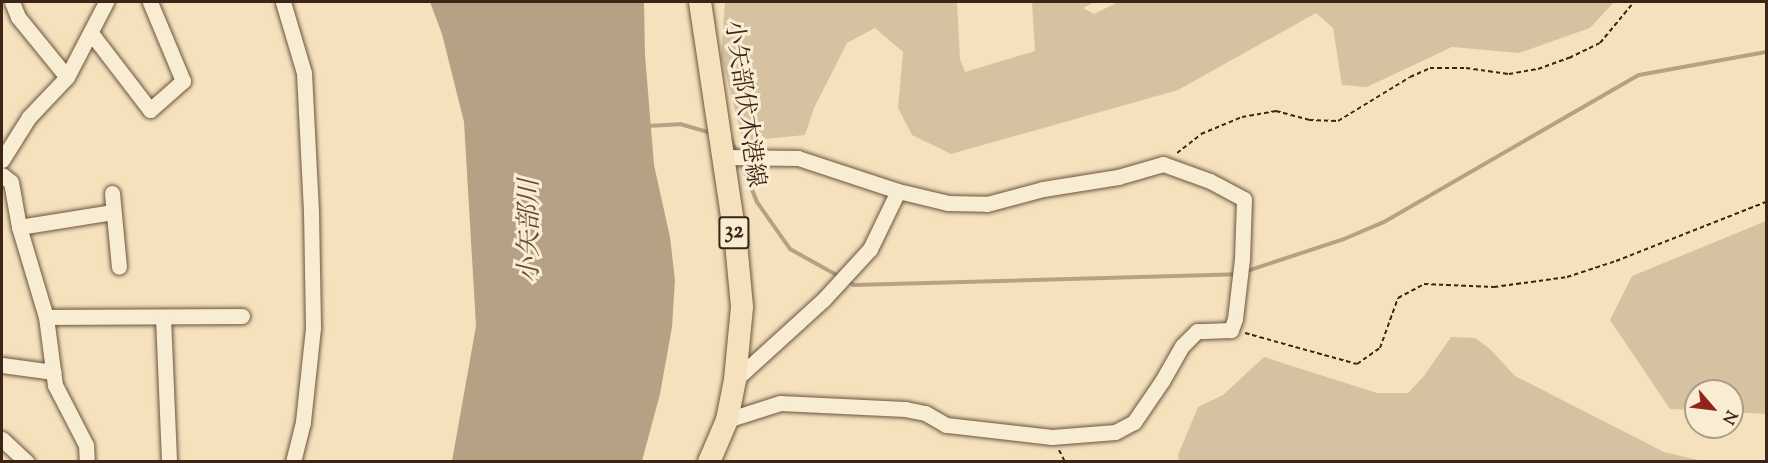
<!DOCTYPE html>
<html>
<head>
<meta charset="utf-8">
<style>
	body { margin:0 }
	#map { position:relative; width:1768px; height:463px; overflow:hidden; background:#f5e2bc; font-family:"Sorts Mill Goudy","Noto Serif JP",serif }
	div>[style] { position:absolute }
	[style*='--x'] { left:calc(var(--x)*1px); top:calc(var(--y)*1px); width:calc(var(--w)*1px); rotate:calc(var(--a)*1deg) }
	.green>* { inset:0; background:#d6c2a0 }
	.water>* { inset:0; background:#b7a184 }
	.stream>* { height:4px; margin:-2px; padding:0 2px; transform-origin:2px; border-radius:2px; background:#b7a184 }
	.path>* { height:2px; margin-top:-1px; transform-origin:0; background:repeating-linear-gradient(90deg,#3e2416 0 4.5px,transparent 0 7.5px) }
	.roads { filter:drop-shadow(0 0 2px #6c5440) drop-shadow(0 0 2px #6c5440) }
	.minor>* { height:15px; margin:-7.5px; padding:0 7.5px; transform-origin:7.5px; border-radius:7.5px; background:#f8ecd3 }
	.primary>* { height:22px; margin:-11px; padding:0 11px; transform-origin:11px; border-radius:11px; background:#f5e2bc }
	span { translate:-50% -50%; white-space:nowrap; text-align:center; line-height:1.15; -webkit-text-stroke:6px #f8ecd3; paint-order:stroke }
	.shield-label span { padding:2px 4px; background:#f8ecd3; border:2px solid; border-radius:4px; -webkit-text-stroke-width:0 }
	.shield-label { font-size:22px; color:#3e2416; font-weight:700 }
	.street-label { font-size:24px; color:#3e2416 }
	.water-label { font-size:26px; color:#624a37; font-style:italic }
	.frame { position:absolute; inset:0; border:3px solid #3e2416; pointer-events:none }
	.north { position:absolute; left:1684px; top:379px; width:60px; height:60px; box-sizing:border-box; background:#f8ecd3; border:2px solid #ae9c87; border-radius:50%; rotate:118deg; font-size:16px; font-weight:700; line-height:24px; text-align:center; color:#3e2416 }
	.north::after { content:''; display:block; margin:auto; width:21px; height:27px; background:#8f2418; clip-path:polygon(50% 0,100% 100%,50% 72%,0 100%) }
</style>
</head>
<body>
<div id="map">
	<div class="green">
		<i style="clip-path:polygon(725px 2px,957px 2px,960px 59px,965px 72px,1035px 51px,1032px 2px,1095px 2px,1083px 8px,1094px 14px,1118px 2px,1614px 2px,1590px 28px,1519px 53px,1452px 47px,1367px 87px,1342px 85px,1333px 28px,1316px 13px,1178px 90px,951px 154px,912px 135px,898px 108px,903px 52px,875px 28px,847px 43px,814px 108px,805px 135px,743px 141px,721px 56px)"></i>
		<i style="clip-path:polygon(1766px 221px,1766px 414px,1732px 412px,1732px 391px,1696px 391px,1696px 410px,1670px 409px,1610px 320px,1632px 276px)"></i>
		<i style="clip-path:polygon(1451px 337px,1475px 338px,1490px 349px,1515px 376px,1664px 452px,1703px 461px,1179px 461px,1178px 455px,1198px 407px,1223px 395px,1264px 357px,1377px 393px,1408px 393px,1424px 376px)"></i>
	</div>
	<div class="water">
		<i style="clip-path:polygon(430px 2px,644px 2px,645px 55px,654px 165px,670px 237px,675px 280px,672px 327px,660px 394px,642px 461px,452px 461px,476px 326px,464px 122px,442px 34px)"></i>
	</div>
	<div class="stream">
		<i style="--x:646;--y:126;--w:34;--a:-3"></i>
		<i style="--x:680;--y:124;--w:33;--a:16"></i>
		<i style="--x:730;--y:138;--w:17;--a:65"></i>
		<i style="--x:740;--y:160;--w:45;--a:68"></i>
		<i style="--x:757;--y:202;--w:57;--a:54.9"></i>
		<i style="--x:790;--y:249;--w:57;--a:29.2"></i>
		<i style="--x:1244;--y:272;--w:105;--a:-18.3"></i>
		<i style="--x:1344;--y:239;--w:43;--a:-23"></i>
		<i style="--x:1384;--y:222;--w:294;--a:-30"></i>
		<i style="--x:1639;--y:75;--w:129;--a:-10.3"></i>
		<i style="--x:847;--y:281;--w:8;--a:30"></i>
		<i style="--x:854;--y:285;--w:383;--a:-1.6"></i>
	</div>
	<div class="path">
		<i style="--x:1177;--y:153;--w:31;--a:-38"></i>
		<i style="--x:1201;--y:134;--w:44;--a:-22.5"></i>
		<i style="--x:1242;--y:117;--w:35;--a:-10"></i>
		<i style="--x:1276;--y:111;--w:34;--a:15"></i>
		<i style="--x:1309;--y:120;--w:29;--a:2"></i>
		<i style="--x:1338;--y:121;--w:84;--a:-31.4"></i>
		<i style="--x:1410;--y:77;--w:22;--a:-24"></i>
		<i style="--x:1430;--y:68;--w:36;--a:0"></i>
		<i style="--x:1466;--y:68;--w:43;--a:7.9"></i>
		<i style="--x:1509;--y:74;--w:29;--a:-10"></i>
		<i style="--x:1538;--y:69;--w:33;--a:-20"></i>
		<i style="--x:1569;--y:58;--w:34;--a:-26"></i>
		<i style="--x:1600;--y:43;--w:53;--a:-50.3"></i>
		<i style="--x:1245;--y:333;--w:116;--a:15.5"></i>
		<i style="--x:1357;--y:364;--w:28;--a:-35"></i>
		<i style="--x:1380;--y:348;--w:53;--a:-70.2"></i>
		<i style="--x:1398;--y:298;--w:30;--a:-28"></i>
		<i style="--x:1424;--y:284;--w:70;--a:2.5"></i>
		<i style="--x:1494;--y:287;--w:74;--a:-7.8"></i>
		<i style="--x:1567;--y:277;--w:52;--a:-18.1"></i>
		<i style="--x:1616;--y:261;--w:161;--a:-21.5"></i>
		<i style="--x:1059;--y:450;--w:13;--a:63"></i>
	</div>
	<div class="roads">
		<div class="minor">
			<i style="--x:12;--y:2;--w:16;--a:68"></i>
			<i style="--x:18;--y:17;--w:77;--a:50.8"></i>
			<i style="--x:283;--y:2;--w:74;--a:73.5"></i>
			<i style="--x:304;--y:73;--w:138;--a:87.1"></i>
			<i style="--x:311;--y:211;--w:117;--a:89"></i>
			<i style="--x:313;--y:328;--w:95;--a:96.1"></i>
			<i style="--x:303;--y:422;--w:41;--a:104"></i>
			<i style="--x:91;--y:33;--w:97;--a:52.5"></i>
			<i style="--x:150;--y:110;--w:44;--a:-41.3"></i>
			<i style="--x:183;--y:81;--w:86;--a:-112.7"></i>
			<i style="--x:723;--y:157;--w:75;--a:0.8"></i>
			<i style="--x:798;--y:158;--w:105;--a:18.3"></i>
			<i style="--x:898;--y:191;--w:51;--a:13.5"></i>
			<i style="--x:948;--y:203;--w:39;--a:1"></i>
			<i style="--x:987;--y:204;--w:58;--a:-15"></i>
			<i style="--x:1043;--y:189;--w:76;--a:-9.1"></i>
			<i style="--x:1118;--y:177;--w:47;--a:-16.1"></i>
			<i style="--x:1163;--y:164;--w:50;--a:19.9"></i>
			<i style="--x:1210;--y:181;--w:38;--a:28"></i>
			<i style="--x:1244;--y:199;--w:60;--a:91.9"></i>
			<i style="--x:1242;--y:259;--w:60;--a:96.7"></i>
			<i style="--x:1235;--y:319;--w:12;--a:110"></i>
			<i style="--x:1231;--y:330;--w:34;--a:178"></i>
			<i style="--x:1197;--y:331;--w:21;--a:135"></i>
			<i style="--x:1182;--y:346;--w:40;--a:119.7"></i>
			<i style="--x:1162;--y:381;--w:50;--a:124.3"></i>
			<i style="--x:1134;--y:422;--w:21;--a:152"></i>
			<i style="--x:1115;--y:432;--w:63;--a:175.5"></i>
			<i style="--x:1052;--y:437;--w:107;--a:-173.5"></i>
			<i style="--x:946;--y:425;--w:24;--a:-150"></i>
			<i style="--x:925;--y:413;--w:20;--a:-169"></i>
			<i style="--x:905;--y:409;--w:125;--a:-177.3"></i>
			<i style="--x:780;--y:403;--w:56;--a:162.2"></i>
			<i style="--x:2;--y:160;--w:51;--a:-57.9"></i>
			<i style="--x:29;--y:117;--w:55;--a:-46.5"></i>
			<i style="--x:67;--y:77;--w:85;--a:-62.5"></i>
			<i style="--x:2;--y:175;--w:11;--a:38"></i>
			<i style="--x:11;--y:182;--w:46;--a:79.9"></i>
			<i style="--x:19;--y:227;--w:94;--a:73.3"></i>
			<i style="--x:46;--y:317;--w:69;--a:82.5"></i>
			<i style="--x:55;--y:385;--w:68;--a:62.7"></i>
			<i style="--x:86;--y:445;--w:17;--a:87"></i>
			<i style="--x:112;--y:193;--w:74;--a:84.6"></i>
			<i style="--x:19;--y:227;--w:95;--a:-9.1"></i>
			<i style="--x:46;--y:317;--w:196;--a:-0.3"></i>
			<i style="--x:163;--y:317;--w:145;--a:87.6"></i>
			<i style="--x:2;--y:365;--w:52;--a:7.7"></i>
			<i style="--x:735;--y:380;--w:120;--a:-42.3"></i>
			<i style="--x:824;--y:299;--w:68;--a:-47.4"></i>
			<i style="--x:870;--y:249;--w:64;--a:-64.2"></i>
			<i style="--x:2;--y:439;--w:34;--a:43"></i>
		</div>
		<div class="primary">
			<i style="--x:700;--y:2;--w:244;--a:81.5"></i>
			<i style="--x:736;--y:243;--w:64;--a:84.6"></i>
			<i style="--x:742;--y:307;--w:73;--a:95.5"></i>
			<i style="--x:735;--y:380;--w:41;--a:101.3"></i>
			<i style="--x:727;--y:420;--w:46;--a:113.2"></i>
		</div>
	</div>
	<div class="shield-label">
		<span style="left:734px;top:233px">32</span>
	</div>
	<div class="street-label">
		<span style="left:743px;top:104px;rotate:82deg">小矢部伏木港線</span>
	</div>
	<div class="water-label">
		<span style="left:531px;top:231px;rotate:-90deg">小矢部川</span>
	</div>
	<div class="frame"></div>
	<div class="north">N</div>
</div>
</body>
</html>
